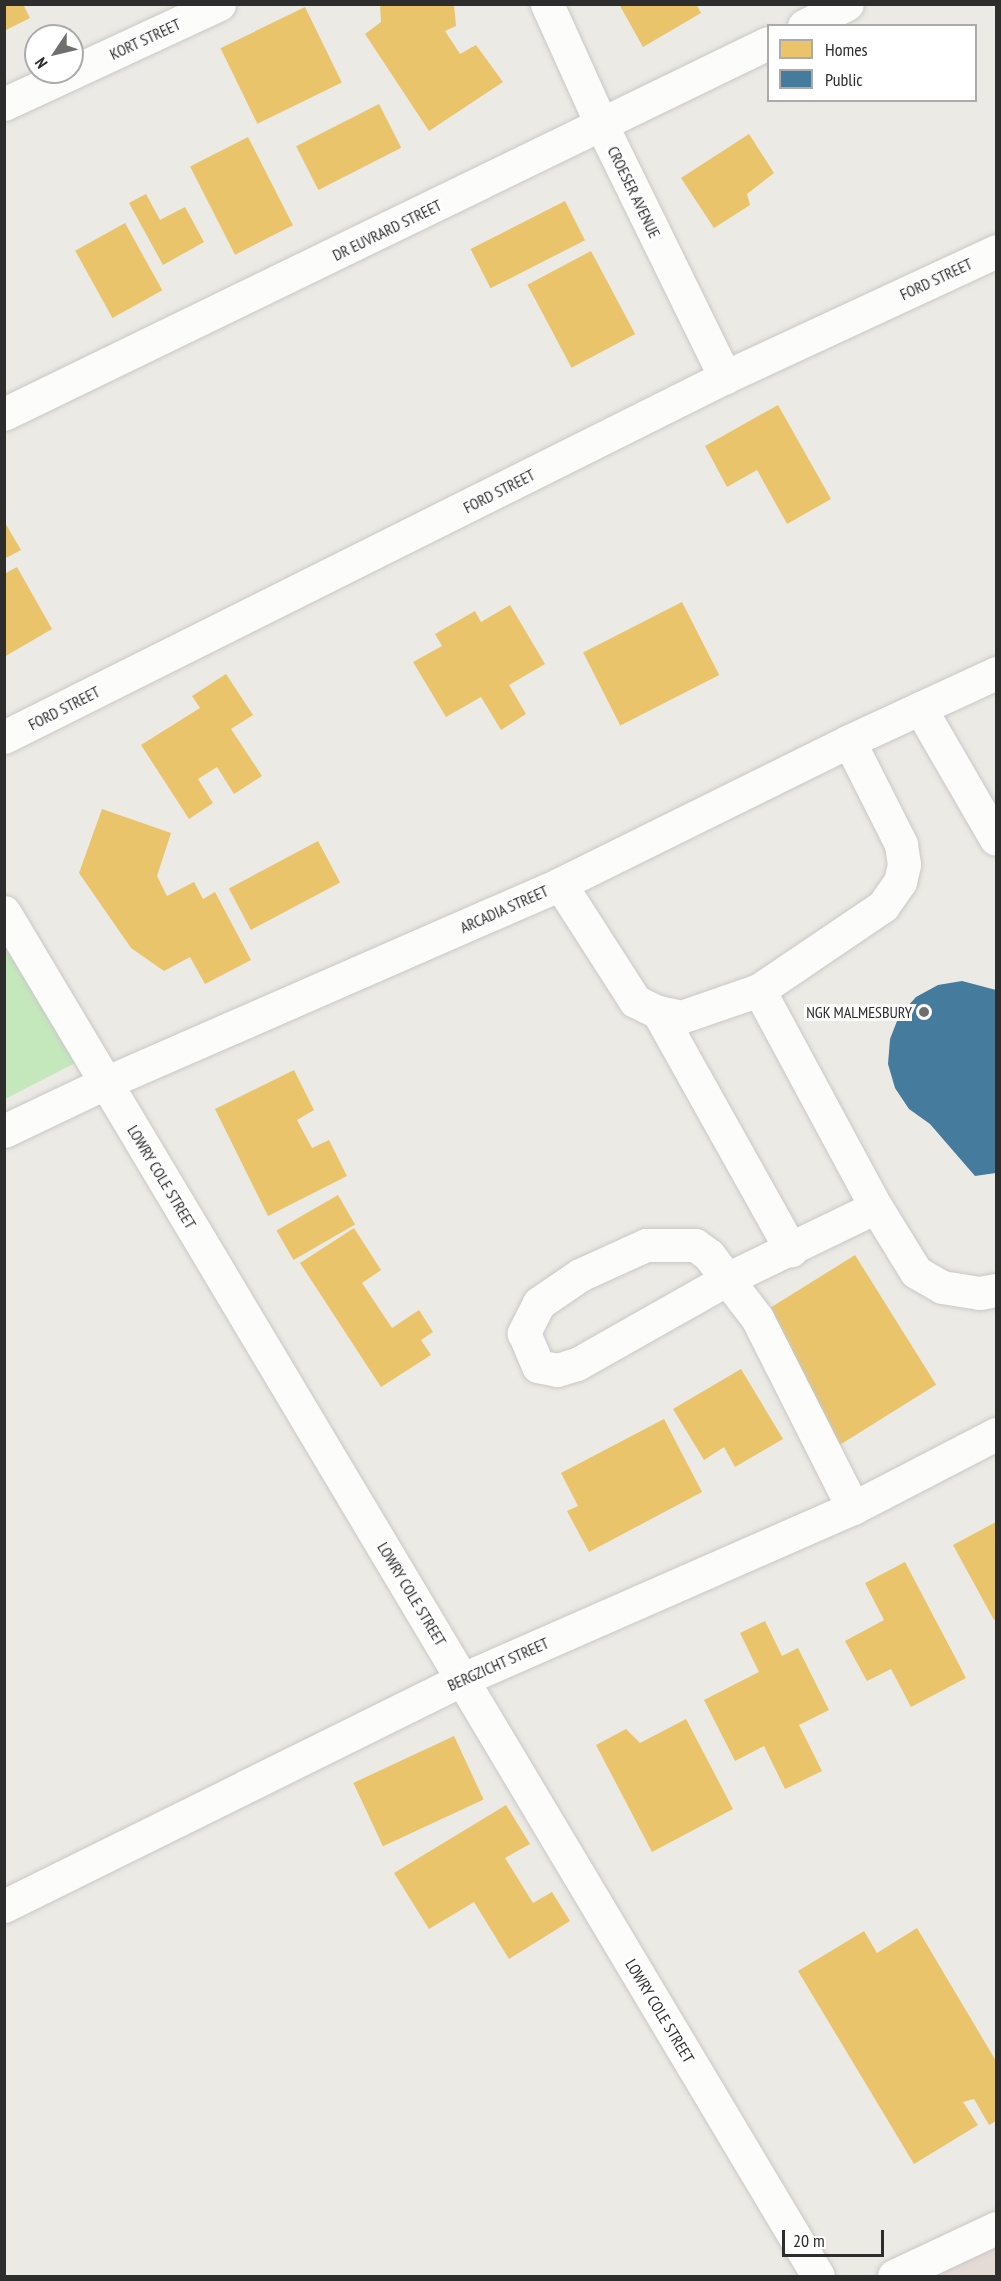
<!DOCTYPE html>
<html>
<head>
<meta charset="utf-8">
<style>
	body { margin:0 }
	#map { position:relative; width:1001px; height:2281px; overflow:hidden; background:#eceae4; font-family:"PT Sans Narrow",sans-serif }
	div>[style] { position:absolute }
	[style*='--x'] { left:calc(var(--x)*1px); top:calc(var(--y)*1px); width:calc(var(--w)*1px); rotate:calc(var(--a)*1deg) }
	.medical>* { inset:0; background:#e5dbd6 }
	.green>* { inset:0; background:#c4e8bc }
	.homes>* { inset:0; background:#e9c46a; transform-origin:0 0 }
	.public>* { inset:0; background:#457b9d }
	.roads { filter:drop-shadow(0 0 2px #c9c8c8) drop-shadow(0 0 2px #c9c8c8) }
	.minor>* { height:33px; margin:-16.5px; padding:0 16.5px; transform-origin:16.5px; border-radius:16.5px; background:#fcfcfb }
	.dots>* { width:16px; height:16px; translate:-50% -50%; box-sizing:border-box; border:3px solid #fff; border-radius:50% }
	span { translate:-50% -50%; white-space:nowrap; text-align:center; line-height:1.15; -webkit-text-stroke:6px #fff; paint-order:stroke }
	.street-label { font-size:16px; color:#2d2d2d }
	.poi-label { font-size:16px; color:#2d2d2d }
	.right { translate:-100% -50%; text-align:right }
	.frame { position:absolute; inset:0; border:6px solid #2d2d2d; pointer-events:none }
	.legend { position:absolute; left:767px; top:24px; width:210px; height:78px; box-sizing:border-box; background:#fff; border:2px solid #ababab; margin:0; padding:8px 10px; list-style:none; font-size:18px; color:#2d2d2d }
	.legend li { display:flex; align-items:center; gap:12px; height:30px }
	.legend b { width:30px; border:2px solid #ababab }
	.north { position:absolute; left:24px; top:24px; width:60px; height:60px; box-sizing:border-box; background:#fff; border:2px solid #ababab; border-radius:50%; rotate:235deg; font-size:16px; font-weight:700; line-height:24px; text-align:center; color:#2d2d2d }
	.north::after { content:''; display:block; margin:auto; width:21px; height:27px; background:#706f6d; clip-path:polygon(50% 0,100% 100%,50% 72%,0 100%) }
	.scale { position:absolute; left:782px; top:2230px; width:102px; height:27px; box-sizing:border-box; border:3px solid #2d2d2d; border-top:0; padding-left:8px; font-size:18px; line-height:21px; white-space:nowrap; color:#2d2d2d; -webkit-text-stroke:4px #fff; paint-order:stroke }
</style>
</head>
<body>
<div id="map">
	<div class="medical">
		<i style="clip-path:polygon(996px 2238px,996px 2276px,917px 2276px)"></i>
	</div>
	<div class="green">
		<i style="clip-path:polygon(4px 917px,87px 1057px,5px 1099px,4px 1099px)"></i>
	</div>
	<div class="homes">
		<i style="clip-path:polygon(4px 4px,23px 4px,30px 18px,4px 31px)"></i>
		<i style="clip-path:polygon(454px 4px,456px 26px,445px 31px,460px 54px,476px 45px,503px 82px,429px 131px,365px 34px,381px 22px,380px 4px)"></i>
		<i style="clip-path:polygon(619px 4px,696px 4px,701px 13px,643px 47px)"></i>
		<i style="left:305px;top:7px;width:84px;height:94px;rotate:64deg"></i>
		<i style="left:379px;top:104px;width:49px;height:93px;rotate:63deg"></i>
		<i style="clip-path:polygon(749px 134px,774px 173px,747px 194px,750px 205px,714px 228px,681px 178px)"></i>
		<i style="left:248px;top:137px;width:99px;height:65px;rotate:63deg"></i>
		<i style="clip-path:polygon(146px 194px,160px 220px,185px 207px,204px 242px,163px 265px,129px 203px)"></i>
		<i style="left:565px;top:201px;width:44px;height:106px;rotate:63deg"></i>
		<i style="left:125px;top:223px;width:77px;height:57px;rotate:61deg"></i>
		<i style="left:591px;top:251px;width:94px;height:72px;rotate:62deg"></i>
		<i style="clip-path:polygon(778px 405px,831px 499px,787px 524px,757px 470px,727px 487px,705px 446px)"></i>
		<i style="clip-path:polygon(4px 521px,21px 550px,4px 559px)"></i>
		<i style="clip-path:polygon(17px 567px,52px 629px,4px 657px,4px 574px)"></i>
		<i style="left:682px;top:602px;width:82px;height:111px;rotate:63deg"></i>
		<i style="clip-path:polygon(510px 605px,545px 664px,509px 685px,526px 714px,501px 730px,481px 697px,446px 717px,413px 662px,442px 646px,435px 634px,475px 611px,481px 622px)"></i>
		<i style="clip-path:polygon(226px 674px,253px 715px,231px 729px,262px 776px,234px 794px,217px 767px,198px 779px,213px 803px,189px 819px,141px 745px,200px 708px,192px 696px)"></i>
		<i style="clip-path:polygon(102px 809px,171px 833px,157px 876px,167px 896px,194px 882px,203px 899px,215px 892px,251px 960px,205px 984px,190px 957px,164px 971px,131px 948px,79px 873px)"></i>
		<i style="left:318px;top:841px;width:47px;height:101px;rotate:62deg"></i>
		<i style="clip-path:polygon(294px 1070px,314px 1110px,297px 1120px,312px 1148px,329px 1140px,347px 1176px,268px 1216px,215px 1109px)"></i>
		<i style="left:338px;top:1195px;width:34px;height:71px;rotate:60deg"></i>
		<i style="clip-path:polygon(354px 1228px,381px 1270px,362px 1283px,392px 1328px,419px 1310px,433px 1332px,421px 1340px,431px 1355px,381px 1387px,300px 1263px)"></i>
		<i style="left:855px;top:1255px;width:153px;height:117px;rotate:58deg"></i>
		<i style="clip-path:polygon(741px 1369px,783px 1439px,735px 1467px,724px 1447px,704px 1460px,673px 1409px)"></i>
		<i style="clip-path:polygon(664px 1419px,702px 1492px,589px 1552px,567px 1511px,578px 1506px,561px 1473px)"></i>
		<i style="clip-path:polygon(996px 1522px,996px 1619px,994px 1620px,953px 1545px)"></i>
		<i style="clip-path:polygon(905px 1562px,966px 1678px,911px 1707px,891px 1669px,867px 1681px,845px 1641px,884px 1620px,865px 1583px)"></i>
		<i style="clip-path:polygon(765px 1621px,782px 1656px,798px 1648px,829px 1710px,799px 1725px,822px 1771px,785px 1789px,764px 1746px,735px 1761px,704px 1700px,759px 1672px,740px 1633px)"></i>
		<i style="clip-path:polygon(686px 1719px,733px 1809px,652px 1852px,596px 1745px,626px 1729px,640px 1743px)"></i>
		<i style="left:454px;top:1736px;width:70px;height:111px;rotate:65deg"></i>
		<i style="clip-path:polygon(506px 1805px,530px 1844px,505px 1858px,533px 1903px,552px 1892px,570px 1921px,509px 1959px,474px 1902px,429px 1929px,394px 1873px)"></i>
		<i style="clip-path:polygon(917px 1928px,996px 2061px,996px 2121px,989px 2125px,974px 2099px,963px 2102px,978px 2125px,914px 2164px,798px 1971px,864px 1931px,877px 1953px)"></i>
	</div>
	<div class="public">
		<i style="clip-path:polygon(962px 981px,996px 990px,996px 1173px,975px 1176px,930px 1124px,909px 1109px,895px 1088px,888px 1064px,890px 1039px,899px 1016px,916px 997px,938px 985px)"></i>
	</div>
	<div class="roads">
		<div class="minor">
			<i style="--x:547;--y:4;--w:134;--a:65.7"></i>
			<i style="--x:602;--y:126;--w:280;--a:63.9"></i>
			<i style="--x:804;--y:26;--w:48;--a:-27.1"></i>
			<i style="--x:4;--y:104;--w:237;--a:-24.9"></i>
			<i style="--x:4;--y:414;--w:849;--a:-25.9"></i>
			<i style="--x:920;--y:708;--w:151;--a:59.9"></i>
			<i style="--x:4;--y:737;--w:806;--a:-26.53"></i>
			<i style="--x:725;--y:377;--w:299;--a:-24.9"></i>
			<i style="--x:560;--y:884;--w:139;--a:57.3"></i>
			<i style="--x:635;--y:1001;--w:25;--a:26"></i>
			<i style="--x:658;--y:1012;--w:24;--a:12"></i>
			<i style="--x:681;--y:1017;--w:83;--a:-19.1"></i>
			<i style="--x:759;--y:990;--w:150;--a:-34.1"></i>
			<i style="--x:883;--y:906;--w:29;--a:-55"></i>
			<i style="--x:900;--y:882;--w:18;--a:-77"></i>
			<i style="--x:904;--y:864;--w:20;--a:-99"></i>
			<i style="--x:901;--y:844;--w:115;--a:-116.8"></i>
			<i style="--x:4;--y:912;--w:1588;--a:59.17"></i>
			<i style="--x:759;--y:990;--w:247;--a:61.7"></i>
			<i style="--x:876;--y:1207;--w:76;--a:58.4"></i>
			<i style="--x:916;--y:1272;--w:30;--a:30"></i>
			<i style="--x:942;--y:1287;--w:38;--a:9"></i>
			<i style="--x:980;--y:1293;--w:16;--a:-11"></i>
			<i style="--x:658;--y:1012;--w:273;--a:60.8"></i>
			<i style="--x:4;--y:1131;--w:112;--a:-25.4"></i>
			<i style="--x:105;--y:1083;--w:497;--a:-23.6"></i>
			<i style="--x:560;--y:884;--w:322;--a:-26.3"></i>
			<i style="--x:849;--y:741;--w:162;--a:-24.8"></i>
			<i style="--x:853;--y:1508;--w:213;--a:-116.8"></i>
			<i style="--x:757;--y:1318;--w:49;--a:-127.6"></i>
			<i style="--x:727;--y:1279;--w:30;--a:-127"></i>
			<i style="--x:709;--y:1255;--w:17;--a:-144"></i>
			<i style="--x:695;--y:1245;--w:49;--a:180"></i>
			<i style="--x:646;--y:1245;--w:72;--a:155.6"></i>
			<i style="--x:580;--y:1275;--w:50;--a:145.7"></i>
			<i style="--x:539;--y:1303;--w:34;--a:117"></i>
			<i style="--x:524;--y:1333;--w:36;--a:67"></i>
			<i style="--x:538;--y:1366;--w:19;--a:12"></i>
			<i style="--x:557;--y:1370;--w:21;--a:-17"></i>
			<i style="--x:577;--y:1364;--w:172;--a:-29.5"></i>
			<i style="--x:727;--y:1279;--w:165;--a:-25.8"></i>
			<i style="--x:4;--y:1906;--w:512;--a:-26.31"></i>
			<i style="--x:463;--y:1679;--w:426;--a:-23.7"></i>
			<i style="--x:853;--y:1508;--w:161;--a:-27.4"></i>
			<i style="--x:894;--y:2276;--w:113;--a:-25.2"></i>
		</div>
	</div>
	<div class="dots">
		<i style="left:924px;top:1012px;background:#706f6d"></i>
	</div>
	<div class="street-label">
		<span style="left:145px;top:39px;rotate:-25deg">KORT STREET</span>
		<span style="left:634px;top:192px;rotate:64deg">CROESER AVENUE</span>
		<span style="left:387px;top:230px;rotate:-26deg">DR EUVRARD STREET</span>
		<span style="left:936px;top:279px;rotate:-25deg">FORD STREET</span>
		<span style="left:499px;top:491px;rotate:-27deg">FORD STREET</span>
		<span style="left:64px;top:708px;rotate:-27deg">FORD STREET</span>
		<span style="left:504px;top:909px;rotate:-24deg">ARCADIA STREET</span>
		<span style="left:162px;top:1177px;rotate:59deg">LOWRY COLE STREET</span>
		<span style="left:412px;top:1594px;rotate:59deg">LOWRY COLE STREET</span>
		<span style="left:498px;top:1664px;rotate:-24deg">BERGZICHT STREET</span>
		<span style="left:660px;top:2011px;rotate:59deg">LOWRY COLE STREET</span>
	</div>
	<div class="poi-label">
		<span class="right" style="left:912px;top:1012px">NGK MALMESBURY</span>
	</div>
	<div class="frame"></div>
	<ul class="legend">
	<li><b style="height:16px;background:#e9c46a"></b>Homes</li>
	<li><b style="height:16px;background:#457b9d"></b>Public</li>
	</ul>
	<div class="north">N</div>
	<div class="scale">20 m</div>
</div>
</body>
</html>
